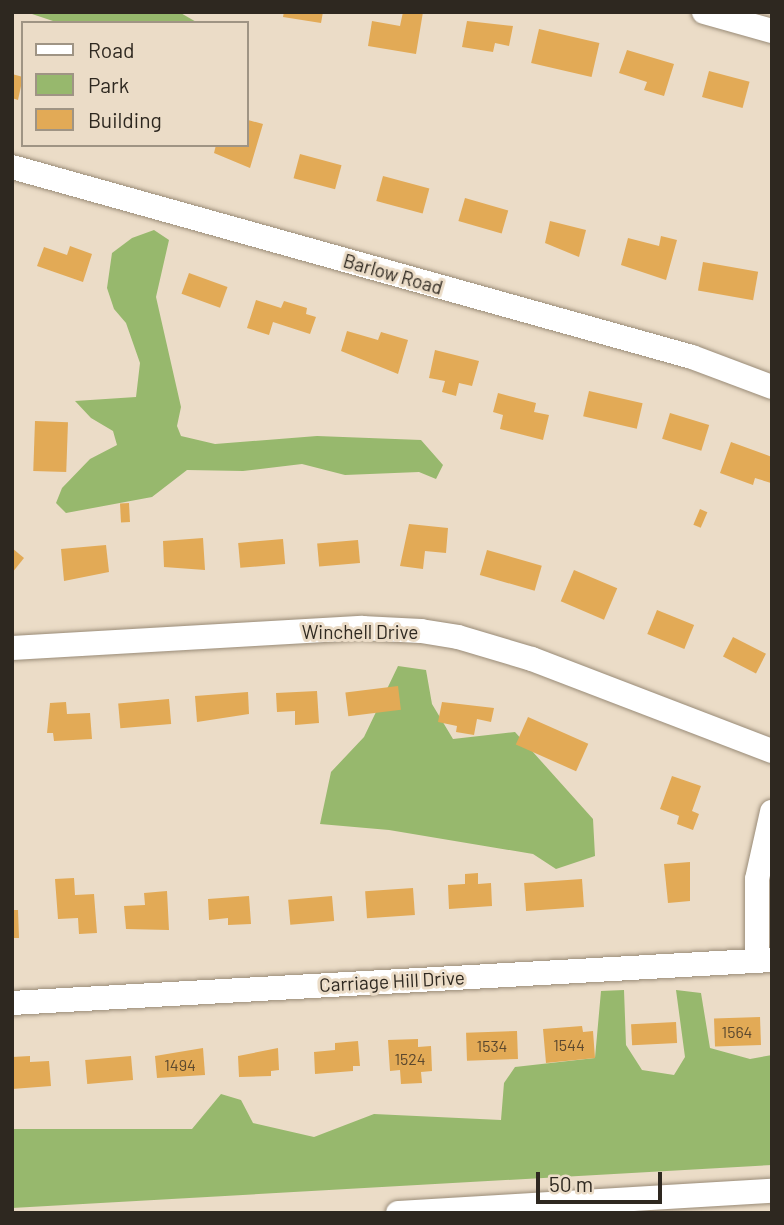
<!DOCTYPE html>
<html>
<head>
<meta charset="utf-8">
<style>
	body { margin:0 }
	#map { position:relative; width:784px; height:1225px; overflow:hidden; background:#ebdcc7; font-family:Barlow,sans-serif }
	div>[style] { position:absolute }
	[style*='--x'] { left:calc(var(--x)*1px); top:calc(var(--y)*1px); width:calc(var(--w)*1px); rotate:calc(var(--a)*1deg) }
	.green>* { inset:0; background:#97b86d }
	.building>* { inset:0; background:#e2aa56; transform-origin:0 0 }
	.roads { filter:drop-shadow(0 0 2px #998b77) drop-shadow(0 0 2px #998b77) }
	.minor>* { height:24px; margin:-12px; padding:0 12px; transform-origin:12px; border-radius:12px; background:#fff }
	span { translate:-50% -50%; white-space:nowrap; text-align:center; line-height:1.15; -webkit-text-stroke:6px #ebdcc7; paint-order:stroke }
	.number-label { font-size:16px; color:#5b482e }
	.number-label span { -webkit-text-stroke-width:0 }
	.street-label { font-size:19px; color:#2e2820 }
	.frame { position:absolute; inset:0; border:14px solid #2e2820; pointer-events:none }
	.legend { position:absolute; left:21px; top:21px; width:228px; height:126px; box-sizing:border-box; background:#ebdcc7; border:2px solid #9f9484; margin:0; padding:9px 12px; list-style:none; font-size:21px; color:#2e2820 }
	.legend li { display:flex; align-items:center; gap:14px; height:35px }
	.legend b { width:35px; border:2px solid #9f9484 }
	.scale { position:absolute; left:536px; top:1172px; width:126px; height:32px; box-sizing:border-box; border:4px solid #2e2820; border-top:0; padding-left:9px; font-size:21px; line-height:24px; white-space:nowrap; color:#2e2820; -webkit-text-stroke:5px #ebdcc7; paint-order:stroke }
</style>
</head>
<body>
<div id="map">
	<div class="green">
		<i style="clip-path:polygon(26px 12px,179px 12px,198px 23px,59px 23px)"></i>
		<i style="clip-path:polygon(154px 230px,169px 240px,156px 297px,181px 407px,177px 426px,181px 436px,215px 444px,317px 436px,421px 440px,443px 465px,436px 479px,419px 472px,345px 475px,302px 464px,243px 471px,187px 470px,152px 497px,66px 513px,56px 503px,62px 488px,90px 459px,117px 445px,113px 431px,91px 418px,75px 401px,136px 397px,140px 363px,126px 323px,114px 309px,107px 288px,112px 253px,132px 238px)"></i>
		<i style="clip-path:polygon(398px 666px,426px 670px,432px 704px,453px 739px,515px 732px,593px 819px,595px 856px,556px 869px,533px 854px,389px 830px,320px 824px,331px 772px,364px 737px)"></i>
		<i style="clip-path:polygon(624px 990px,626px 1045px,642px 1070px,674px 1075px,685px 1057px,676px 990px,701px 993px,710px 1048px,750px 1059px,772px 1055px,772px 1165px,12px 1208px,14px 1129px,192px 1129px,221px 1094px,241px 1100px,253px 1123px,314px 1137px,374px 1114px,501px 1120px,504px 1083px,515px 1067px,595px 1058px,601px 991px)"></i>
	</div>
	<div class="building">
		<i style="clip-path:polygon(284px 12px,323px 12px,321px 23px,283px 17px)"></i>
		<i style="clip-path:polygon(403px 12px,423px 12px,416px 54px,368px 46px,372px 21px,400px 26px)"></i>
		<i style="clip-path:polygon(467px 21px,513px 26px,509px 46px,495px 43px,493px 52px,462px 47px)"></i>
		<i style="left:539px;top:29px;width:62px;height:35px;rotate:13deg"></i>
		<i style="clip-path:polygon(627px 50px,674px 64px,664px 96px,644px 90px,647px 82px,619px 73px)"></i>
		<i style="left:709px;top:71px;width:42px;height:27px;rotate:15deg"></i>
		<i style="clip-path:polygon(12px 74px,23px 77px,18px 100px,12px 98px)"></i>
		<i style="clip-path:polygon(248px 120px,263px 124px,250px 168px,214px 153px,216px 145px,247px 145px)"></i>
		<i style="left:300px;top:154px;width:43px;height:25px;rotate:15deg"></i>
		<i style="left:383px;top:176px;width:48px;height:26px;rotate:15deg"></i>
		<i style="left:465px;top:198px;width:45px;height:24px;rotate:16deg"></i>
		<i style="clip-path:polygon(550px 221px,586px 230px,579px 257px,545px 243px)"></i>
		<i style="clip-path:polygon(661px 236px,677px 240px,666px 280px,621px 265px,628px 238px,659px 246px)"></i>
		<i style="clip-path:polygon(70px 246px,92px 254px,83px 282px,37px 266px,44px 247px,67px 255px)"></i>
		<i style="left:703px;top:262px;width:56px;height:29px;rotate:10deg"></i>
		<i style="left:189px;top:273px;width:41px;height:22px;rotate:20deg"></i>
		<i style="clip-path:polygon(256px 300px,281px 308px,284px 301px,307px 308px,306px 314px,316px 317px,310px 334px,273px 322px,269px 335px,247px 328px)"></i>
		<i style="clip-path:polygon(347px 331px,378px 340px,381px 332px,408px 340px,398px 374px,341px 351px)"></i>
		<i style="clip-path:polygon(435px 350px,479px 361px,472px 386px,459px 383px,456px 396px,442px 392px,445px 381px,429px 378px)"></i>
		<i style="left:589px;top:391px;width:55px;height:26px;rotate:13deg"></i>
		<i style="clip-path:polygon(498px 393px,536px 403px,534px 412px,549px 415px,543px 440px,500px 429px,503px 415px,493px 412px)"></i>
		<i style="left:670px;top:413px;width:41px;height:27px;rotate:17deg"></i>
		<i style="left:35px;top:421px;width:33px;height:50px;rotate:2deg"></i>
		<i style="clip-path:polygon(731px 442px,772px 457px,771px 483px,755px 478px,753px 485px,720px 473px)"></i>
		<i style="left:129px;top:503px;width:19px;height:9px;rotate:87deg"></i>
		<i style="left:700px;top:509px;width:8px;height:17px;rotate:23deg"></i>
		<i style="clip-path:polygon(409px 524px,448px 528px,446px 553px,425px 551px,423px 569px,400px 566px)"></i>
		<i style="clip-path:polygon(203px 538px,205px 570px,164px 567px,163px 541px)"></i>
		<i style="left:283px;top:539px;width:25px;height:45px;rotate:85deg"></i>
		<i style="left:358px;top:540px;width:23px;height:41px;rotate:85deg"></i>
		<i style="clip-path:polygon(106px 545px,109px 572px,64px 581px,61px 549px)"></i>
		<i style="clip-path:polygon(12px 548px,24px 558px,12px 573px)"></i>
		<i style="left:487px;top:550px;width:57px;height:26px;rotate:16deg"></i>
		<i style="left:574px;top:570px;width:47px;height:34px;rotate:23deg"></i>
		<i style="left:657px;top:610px;width:40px;height:26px;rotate:22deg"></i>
		<i style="left:733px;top:637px;width:37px;height:22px;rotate:27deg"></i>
		<i style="left:398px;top:686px;width:24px;height:53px;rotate:83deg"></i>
		<i style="clip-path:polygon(317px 691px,319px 723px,295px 725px,295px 711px,277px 712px,276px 693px)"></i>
		<i style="clip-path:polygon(248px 692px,249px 714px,197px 722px,195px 696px)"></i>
		<i style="left:169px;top:699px;width:25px;height:51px;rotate:85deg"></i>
		<i style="clip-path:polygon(66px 702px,67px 714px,90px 713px,92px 739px,54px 741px,53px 733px,47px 733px,50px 703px)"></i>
		<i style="clip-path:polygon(442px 702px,494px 708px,491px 722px,477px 719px,474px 735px,456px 732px,457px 726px,438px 722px)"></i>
		<i style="left:528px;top:717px;width:66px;height:30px;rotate:24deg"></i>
		<i style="clip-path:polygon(672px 776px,701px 786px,692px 811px,699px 814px,693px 830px,677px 824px,679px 816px,660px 809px)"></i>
		<i style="clip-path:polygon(690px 862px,690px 901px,668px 903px,664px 864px)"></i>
		<i style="clip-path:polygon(478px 873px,478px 884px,491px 883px,492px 906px,449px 909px,448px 885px,465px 884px,465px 874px)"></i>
		<i style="clip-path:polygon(74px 878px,75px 895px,94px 894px,97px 933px,79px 934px,78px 918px,58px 919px,55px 879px)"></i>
		<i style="left:582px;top:879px;width:28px;height:58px;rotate:86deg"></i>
		<i style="left:413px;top:888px;width:27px;height:48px;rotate:86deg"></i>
		<i style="clip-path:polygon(167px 891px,169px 930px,126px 929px,124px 906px,145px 905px,144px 893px)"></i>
		<i style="clip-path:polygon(249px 896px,251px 924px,228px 925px,228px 918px,209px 920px,208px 899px)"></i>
		<i style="left:332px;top:896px;width:25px;height:44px;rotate:85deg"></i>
		<i style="clip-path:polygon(12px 910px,18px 910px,19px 938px,12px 938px)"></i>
		<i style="left:760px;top:1017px;width:28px;height:46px;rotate:88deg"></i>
		<i style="left:676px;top:1022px;width:21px;height:45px;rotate:87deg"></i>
		<i style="clip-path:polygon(582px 1026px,583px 1032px,593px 1031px,595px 1058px,546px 1063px,543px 1029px)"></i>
		<i style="left:517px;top:1031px;width:28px;height:51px;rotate:88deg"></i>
		<i style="clip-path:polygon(418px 1039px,418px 1047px,431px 1046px,432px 1071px,421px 1072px,422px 1083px,401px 1084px,400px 1070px,390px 1071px,388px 1040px)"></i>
		<i style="clip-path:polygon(358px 1041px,360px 1066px,353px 1066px,353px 1071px,315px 1074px,314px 1052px,335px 1050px,335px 1043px)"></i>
		<i style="clip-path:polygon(203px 1048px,205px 1075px,157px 1078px,155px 1056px)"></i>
		<i style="clip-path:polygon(278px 1048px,279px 1070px,271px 1071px,271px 1076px,239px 1077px,238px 1056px)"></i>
		<i style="clip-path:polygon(30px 1056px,30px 1062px,49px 1061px,51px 1086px,12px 1089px,12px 1057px)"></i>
		<i style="left:131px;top:1056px;width:24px;height:46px;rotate:85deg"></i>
	</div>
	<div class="roads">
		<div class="minor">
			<i style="--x:704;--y:12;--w:71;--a:15.6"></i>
			<i style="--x:12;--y:167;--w:706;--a:15.61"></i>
			<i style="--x:692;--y:357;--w:85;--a:20.6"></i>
			<i style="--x:12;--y:648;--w:351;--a:-3.3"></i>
			<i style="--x:362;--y:628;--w:59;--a:2.9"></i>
			<i style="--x:421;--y:631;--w:37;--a:9"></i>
			<i style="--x:458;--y:637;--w:77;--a:16.6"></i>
			<i style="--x:532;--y:659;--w:257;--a:21"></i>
			<i style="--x:757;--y:961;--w:82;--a:-90"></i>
			<i style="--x:757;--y:879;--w:69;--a:-77.4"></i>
			<i style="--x:12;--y:1003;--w:761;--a:-3.24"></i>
			<i style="--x:398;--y:1213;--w:375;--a:-3.4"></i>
		</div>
	</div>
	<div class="number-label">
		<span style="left:737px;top:1032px">1564</span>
		<span style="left:569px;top:1045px">1544</span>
		<span style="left:492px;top:1046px">1534</span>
		<span style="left:410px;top:1059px">1524</span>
		<span style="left:180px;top:1065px">1494</span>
	</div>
	<div class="street-label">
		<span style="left:393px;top:274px;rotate:16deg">Barlow Road</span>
		<span style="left:360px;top:632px">Winchell Drive</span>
		<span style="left:392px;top:981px;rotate:-3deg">Carriage Hill Drive</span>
	</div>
	<div class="frame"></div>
	<ul class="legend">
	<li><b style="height:9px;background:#fff"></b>Road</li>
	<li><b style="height:19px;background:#97b86d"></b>Park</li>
	<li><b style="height:19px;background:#e2aa56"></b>Building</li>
	</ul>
	<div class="scale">50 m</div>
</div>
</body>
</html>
